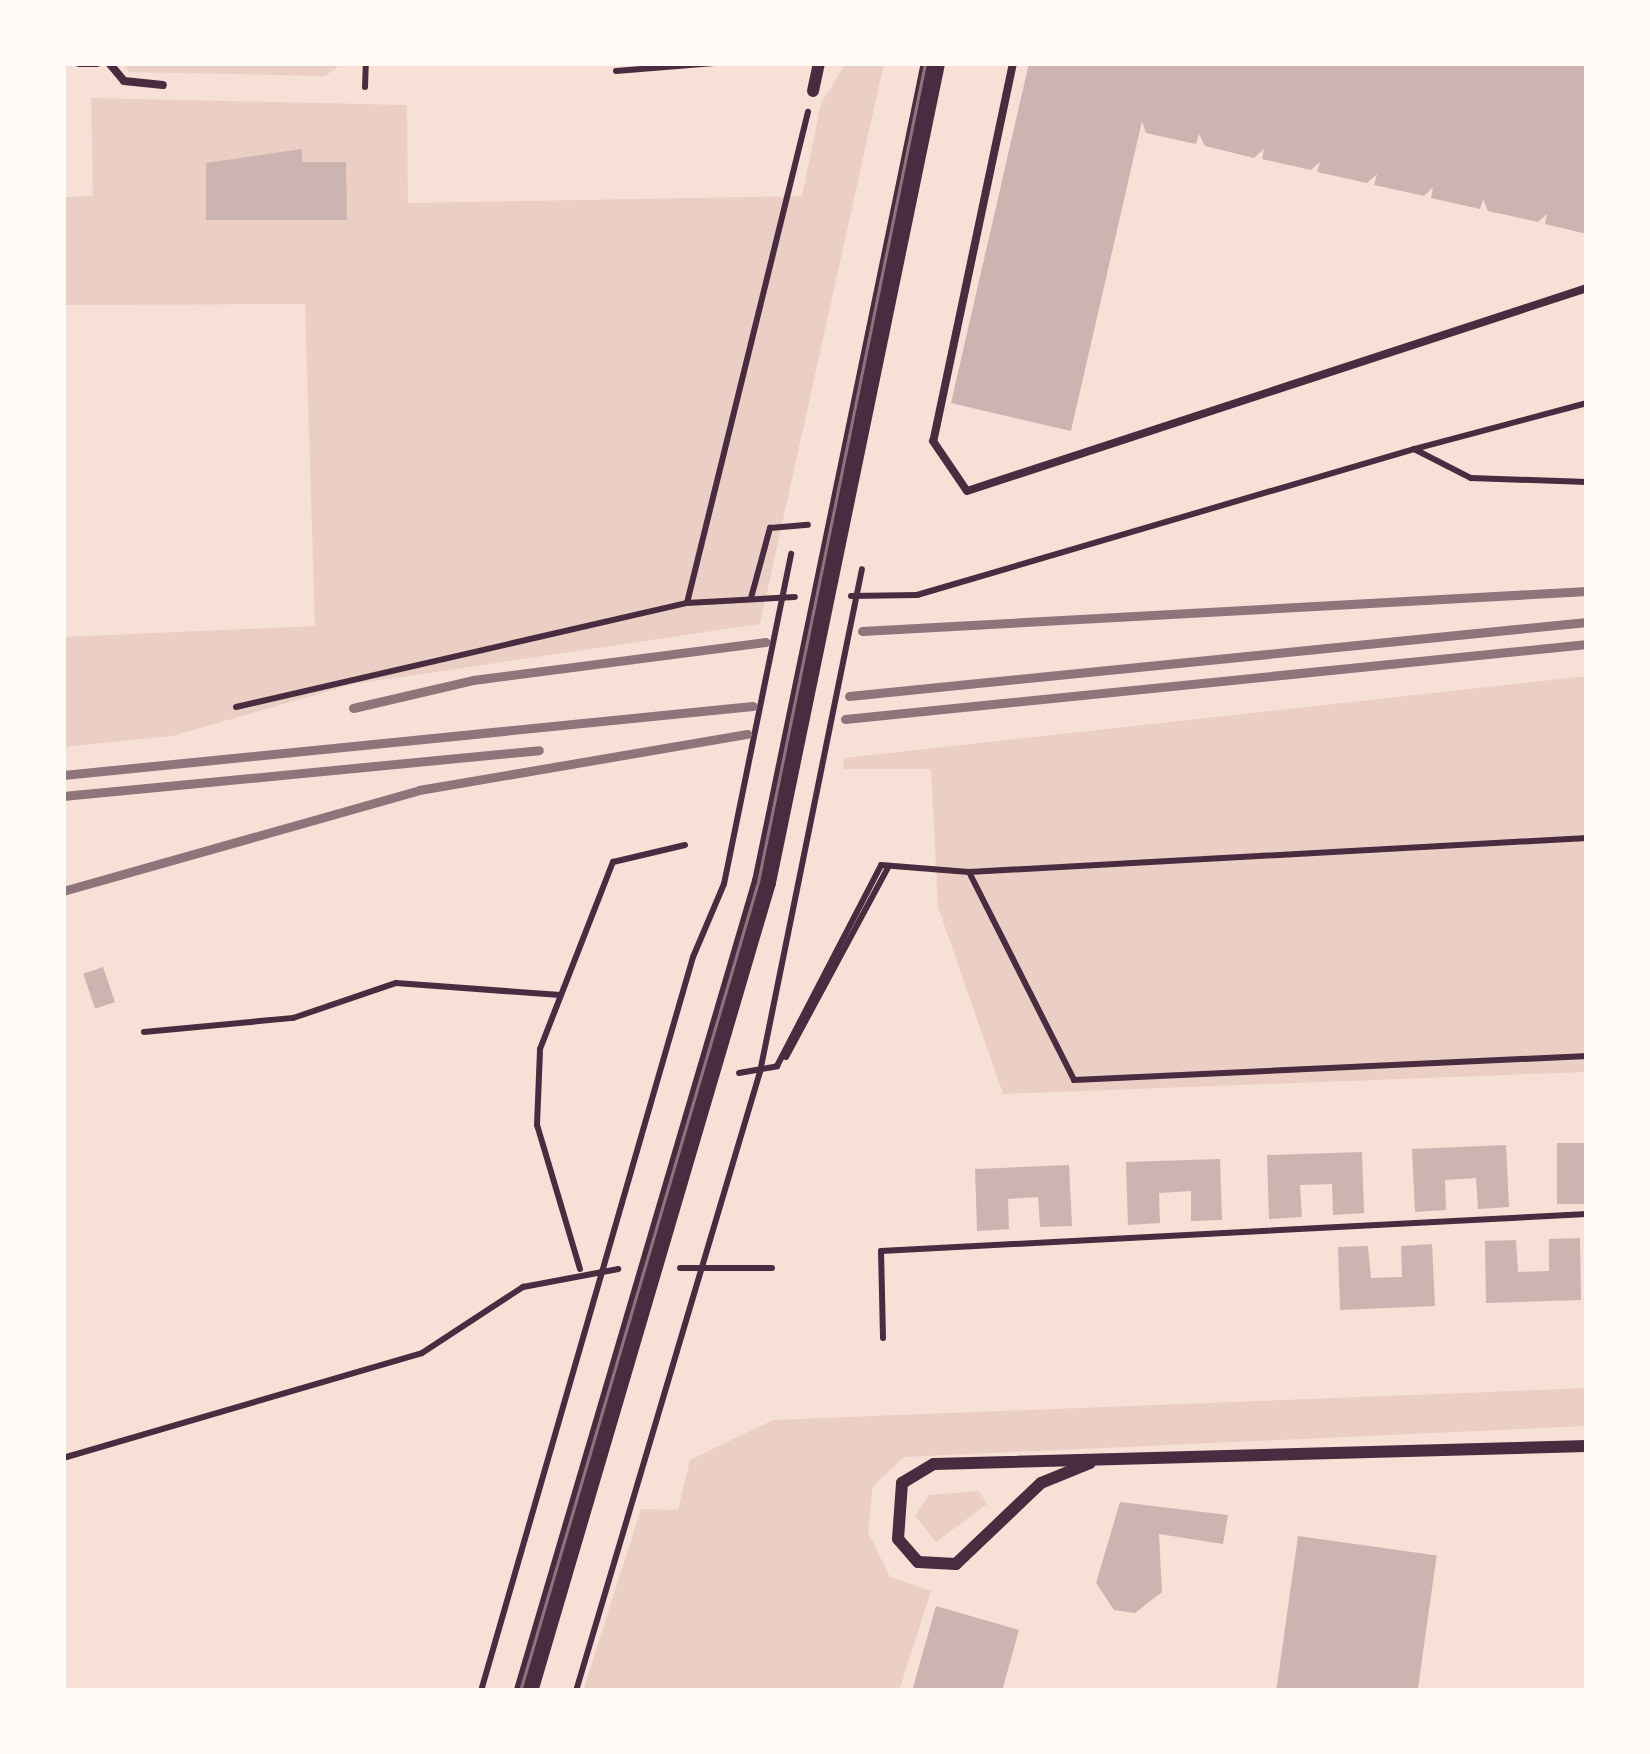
<!DOCTYPE html>
<html>
<head>
<meta charset="utf-8">
<style>
	body { margin:0 }
	#map { position:relative; width:1650px; height:1754px; overflow:hidden; background:#f7e1d7; font-family:"Archivo Narrow",sans-serif }
	div>[style] { position:absolute }
	[style*='--x'] { left:calc(var(--x)*1px); top:calc(var(--y)*1px); width:calc(var(--w)*1px); rotate:calc(var(--a)*1deg) }
	.green>* { inset:0; background:#ebcfc5 }
	.building>* { inset:0; background:#ccb4b1; transform-origin:0 0 }
	.path>* { height:6px; margin:-3px; padding:0 3px; transform-origin:3px; border-radius:3px; background:#4a2c40 }
	.service>* { height:8px; margin:-4px; padding:0 4px; transform-origin:4px; border-radius:4px; background:#4a2c40 }
	.minor>* { height:12px; margin:-6px; padding:0 6px; transform-origin:6px; border-radius:6px; background:#4a2c40 }
	.primary>* { height:24px; margin:-12px; padding:0 12px; transform-origin:12px; border-radius:12px; background:#4a2c40 }
	.tram>* { height:3px; margin:-1.5px; padding:0 1.5px; transform-origin:1.5px; border-radius:1.5px; background:#8f747c }
	.rail>* { height:9px; margin:-4.5px; padding:0 4.5px; transform-origin:4.5px; border-radius:4.5px; background:#8f747c }
	span { translate:-50% -50%; white-space:nowrap; text-align:center; line-height:1.15; -webkit-text-stroke:12px #fffaf5; paint-order:stroke }
	.frame { position:absolute; inset:0; border:66px solid #fffaf5; pointer-events:none }
</style>
</head>
<body>
<div id="map">
	<div class="green">
		<i style="clip-path:polygon(123px 63px,343px 63px,325px 76px,129px 72px)"></i>
		<i style="clip-path:polygon(846px 63px,884px 63px,760px 624px,354px 684px,172px 736px,63px 747px,63px 637px,315px 626px,305px 304px,63px 305px,63px 197px,93px 196px,91px 98px,407px 105px,408px 203px,802px 196px,821px 103px)"></i>
		<i style="clip-path:polygon(1587px 676px,1587px 1072px,1003px 1094px,938px 907px,931px 769px,843px 769px,844px 758px)"></i>
		<i style="clip-path:polygon(1587px 1388px,1587px 1426px,904px 1457px,873px 1486px,868px 1532px,890px 1577px,931px 1591px,899px 1691px,583px 1691px,641px 1509px,678px 1510px,690px 1460px,773px 1420px)"></i>
		<i style="clip-path:polygon(929px 1495px,979px 1491px,987px 1504px,936px 1542px,915px 1516px)"></i>
	</div>
	<div class="building">
		<i style="clip-path:polygon(1029px 63px,1587px 63px,1587px 234px,1545px 224px,1547px 214px,1538px 222px,1488px 211px,1483px 199px,1480px 209px,1431px 198px,1433px 187px,1424px 196px,1374px 185px,1377px 174px,1367px 183px,1317px 172px,1320px 162px,1311px 170px,1262px 159px,1264px 149px,1254px 158px,1205px 146px,1199px 134px,1196px 144px,1146px 133px,1142px 121px,1071px 431px,951px 403px)"></i>
		<i style="clip-path:polygon(302px 149px,302px 162px,346px 162px,347px 220px,206px 220px,206px 163px)"></i>
		<i style="left:103px;top:967px;width:37px;height:21px;rotate:71deg"></i>
		<i style="left:1587px;top:1143px;width:61px;height:30px;rotate:90deg"></i>
		<i style="clip-path:polygon(1506px 1145px,1509px 1207px,1478px 1209px,1476px 1178px,1445px 1180px,1446px 1210px,1415px 1212px,1412px 1149px)"></i>
		<i style="clip-path:polygon(1362px 1152px,1364px 1213px,1333px 1215px,1332px 1184px,1300px 1185px,1302px 1217px,1269px 1219px,1267px 1155px)"></i>
		<i style="clip-path:polygon(1220px 1159px,1222px 1220px,1191px 1221px,1191px 1191px,1159px 1193px,1160px 1223px,1128px 1225px,1126px 1162px)"></i>
		<i style="clip-path:polygon(1069px 1165px,1072px 1226px,1040px 1227px,1038px 1197px,1008px 1199px,1009px 1229px,977px 1231px,975px 1169px)"></i>
		<i style="clip-path:polygon(1580px 1238px,1581px 1300px,1486px 1303px,1485px 1241px,1516px 1240px,1518px 1272px,1549px 1271px,1549px 1239px)"></i>
		<i style="clip-path:polygon(1432px 1244px,1435px 1306px,1340px 1310px,1338px 1247px,1368px 1246px,1371px 1278px,1402px 1277px,1401px 1246px)"></i>
		<i style="clip-path:polygon(1120px 1502px,1228px 1515px,1223px 1544px,1159px 1534px,1162px 1592px,1135px 1613px,1114px 1610px,1096px 1583px)"></i>
		<i style="left:1298px;top:1536px;width:140px;height:157px;rotate:8deg"></i>
		<i style="clip-path:polygon(936px 1606px,1019px 1630px,1002px 1691px,912px 1691px)"></i>
	</div>
	<div class="path">
		<i style="--x:616;--y:71;--w:99;--a:-4.6"></i>
		<i style="--x:365;--y:87;--w:24;--a:-88"></i>
		<i style="--x:1587;--y:403;--w:179;--a:165.1"></i>
		<i style="--x:1414;--y:449;--w:64;--a:27"></i>
		<i style="--x:1471;--y:478;--w:116;--a:2"></i>
		<i style="--x:851;--y:596;--w:66;--a:-0.9"></i>
		<i style="--x:917;--y:595;--w:518;--a:-16.37"></i>
		<i style="--x:751;--y:598;--w:73;--a:-74.8"></i>
		<i style="--x:770;--y:528;--w:38;--a:-5"></i>
		<i style="--x:687;--y:603;--w:506;--a:-76.16"></i>
		<i style="--x:236;--y:707;--w:463;--a:-13"></i>
		<i style="--x:687;--y:603;--w:108;--a:-3.2"></i>
		<i style="--x:969;--y:872;--w:233;--a:63.2"></i>
		<i style="--x:1074;--y:1080;--w:514;--a:-2.68"></i>
		<i style="--x:144;--y:1032;--w:150;--a:-5.4"></i>
		<i style="--x:293;--y:1018;--w:109;--a:-18.8"></i>
		<i style="--x:396;--y:983;--w:165;--a:4.2"></i>
		<i style="--x:786;--y:1057;--w:217;--a:-61.7"></i>
		<i style="--x:739;--y:1073;--w:39;--a:-10"></i>
		<i style="--x:777;--y:1066;--w:226;--a:-62.6"></i>
		<i style="--x:881;--y:865;--w:88;--a:4.5"></i>
		<i style="--x:969;--y:872;--w:619;--a:-3.15"></i>
		<i style="--x:680;--y:1268;--w:92;--a:0"></i>
		<i style="--x:580;--y:1269;--w:150;--a:-106.6"></i>
		<i style="--x:537;--y:1125;--w:76;--a:-87.7"></i>
		<i style="--x:540;--y:1049;--w:201;--a:-68.7"></i>
		<i style="--x:613;--y:862;--w:74;--a:-13.3"></i>
		<i style="--x:883;--y:1338;--w:87;--a:-91.3"></i>
		<i style="--x:881;--y:1251;--w:707;--a:-3"></i>
		<i style="--x:63;--y:1458;--w:374;--a:-16.3"></i>
		<i style="--x:422;--y:1353;--w:121;--a:-33.2"></i>
		<i style="--x:523;--y:1287;--w:97;--a:-10.7"></i>
		<i style="--x:481;--y:1691;--w:764;--a:-73.89"></i>
		<i style="--x:693;--y:957;--w:79;--a:-67"></i>
		<i style="--x:724;--y:884;--w:337;--a:-78.5"></i>
		<i style="--x:576;--y:1691;--w:646;--a:-73.45"></i>
		<i style="--x:760;--y:1072;--w:513;--a:-78.54"></i>
	</div>
	<div class="service">
		<i style="--x:79;--y:63;--w:18;--a:0"></i>
		<i style="--x:109;--y:63;--w:23;--a:50"></i>
		<i style="--x:124;--y:81;--w:39;--a:6"></i>
		<i style="--x:1013;--y:63;--w:386;--a:101.9"></i>
		<i style="--x:933;--y:441;--w:60;--a:55.8"></i>
		<i style="--x:967;--y:491;--w:652;--a:-18.13"></i>
	</div>
	<div class="minor">
		<i style="--x:813;--y:91;--w:29;--a:-78"></i>
		<i style="--x:1090;--y:1463;--w:53;--a:157.8"></i>
		<i style="--x:1041;--y:1483;--w:117;--a:136.4"></i>
		<i style="--x:956;--y:1564;--w:38;--a:-177"></i>
		<i style="--x:918;--y:1562;--w:30;--a:-131"></i>
		<i style="--x:898;--y:1539;--w:56;--a:-85.9"></i>
		<i style="--x:902;--y:1483;--w:37;--a:-31"></i>
		<i style="--x:934;--y:1464;--w:653;--a:-1.58"></i>
	</div>
	<div class="primary">
		<i style="--x:526;--y:1691;--w:843;--a:-73.61"></i>
		<i style="--x:764;--y:882;--w:836;--a:-78.34"></i>
	</div>
	<div class="tram">
		<i style="--x:520;--y:1691;--w:843;--a:-73.61"></i>
		<i style="--x:758;--y:882;--w:836;--a:-78.47"></i>
	</div>
	<div class="rail">
		<i style="--x:862;--y:631;--w:726;--a:-3.16"></i>
		<i style="--x:849;--y:696;--w:742;--a:-5.73"></i>
		<i style="--x:353;--y:708;--w:123;--a:-13.1"></i>
		<i style="--x:473;--y:680;--w:295;--a:-7.4"></i>
		<i style="--x:845;--y:719;--w:746;--a:-5.77"></i>
		<i style="--x:63;--y:775;--w:693;--a:-5.71"></i>
		<i style="--x:63;--y:796;--w:478;--a:-5.5"></i>
		<i style="--x:63;--y:891;--w:370;--a:-15.8"></i>
		<i style="--x:419;--y:790;--w:333;--a:-9.7"></i>
	</div>
	<div class="frame"></div>
</div>
</body>
</html>
